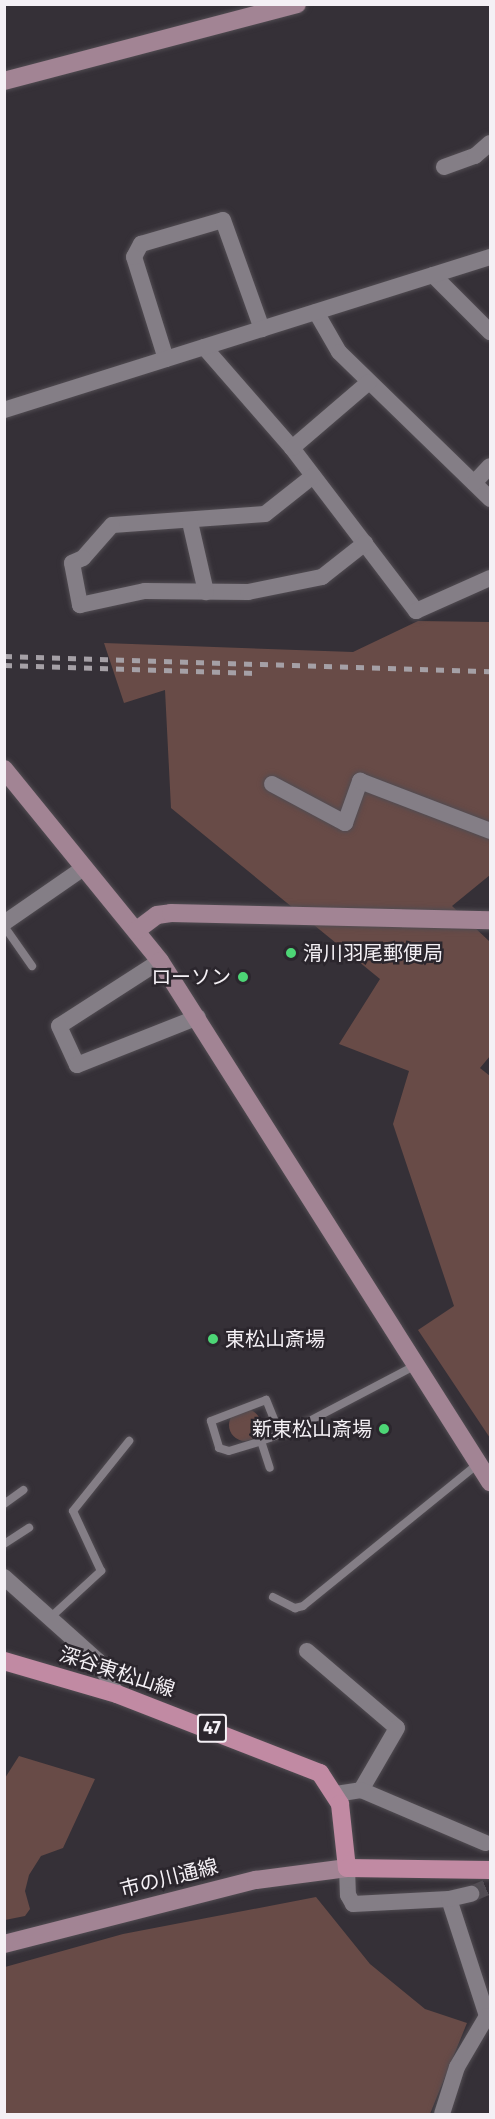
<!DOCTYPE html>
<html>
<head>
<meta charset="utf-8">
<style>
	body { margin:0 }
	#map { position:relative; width:495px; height:2119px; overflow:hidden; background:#353037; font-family:"Fira Sans","Noto Sans JP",sans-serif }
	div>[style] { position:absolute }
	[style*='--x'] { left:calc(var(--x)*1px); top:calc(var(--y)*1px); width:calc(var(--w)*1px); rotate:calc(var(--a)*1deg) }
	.green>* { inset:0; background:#684b47 }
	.round { border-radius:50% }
	.street-tunnel>* { height:16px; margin-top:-8px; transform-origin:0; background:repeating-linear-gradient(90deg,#524d54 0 16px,transparent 0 24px) }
	.roads { filter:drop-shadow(0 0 2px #514c52) drop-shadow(0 0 2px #514c52) }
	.lane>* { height:8px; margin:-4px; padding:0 4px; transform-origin:4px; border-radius:4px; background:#847e86 }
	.street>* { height:16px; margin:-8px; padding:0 8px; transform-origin:8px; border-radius:8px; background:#847e86 }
	.secondary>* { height:18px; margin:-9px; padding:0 9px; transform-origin:9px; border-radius:9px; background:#a28494 }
	.primary>* { height:18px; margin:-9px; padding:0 9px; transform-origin:9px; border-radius:9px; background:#c18aa3 }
	.rail>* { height:4.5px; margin-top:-2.25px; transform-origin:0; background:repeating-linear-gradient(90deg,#a5a0a6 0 8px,transparent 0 16px) }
	.dots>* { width:16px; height:16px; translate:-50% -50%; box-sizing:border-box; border:3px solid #2b262d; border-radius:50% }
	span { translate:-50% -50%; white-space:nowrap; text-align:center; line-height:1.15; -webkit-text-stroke:5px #2b262d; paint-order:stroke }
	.shield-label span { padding:2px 4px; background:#2b262d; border:2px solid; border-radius:4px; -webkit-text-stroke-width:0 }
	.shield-label { font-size:18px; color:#f4f0f5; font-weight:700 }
	.poi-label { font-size:20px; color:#f4f0f5 }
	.left { translate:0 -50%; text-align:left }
	.right { translate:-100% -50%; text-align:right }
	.street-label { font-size:20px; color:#f4f0f5 }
	.frame { position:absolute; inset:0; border:6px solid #f4f0f5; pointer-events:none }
</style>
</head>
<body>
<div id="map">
	<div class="green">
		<i style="clip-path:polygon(418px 621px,490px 622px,490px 875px,452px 906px,490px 942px,490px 1056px,480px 1068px,490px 1076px,490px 1438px,418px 1330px,454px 1306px,393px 1124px,409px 1071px,339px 1044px,380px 979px,171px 808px,165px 690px,124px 703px,104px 643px,353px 652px)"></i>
		<i class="round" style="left:229px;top:1409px;width:32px;height:32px"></i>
		<i style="clip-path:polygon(19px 1756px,95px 1779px,63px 1848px,41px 1856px,29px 1875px,25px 1891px,30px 1909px,25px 1916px,5px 1920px,5px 1778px)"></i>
		<i style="clip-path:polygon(316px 1897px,370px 1964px,425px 2009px,467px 2023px,430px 2114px,5px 2114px,5px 1967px,123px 1934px)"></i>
	</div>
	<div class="street-tunnel">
		<i style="--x:471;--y:1894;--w:21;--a:-23"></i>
	</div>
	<div class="roads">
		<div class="lane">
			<i style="--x:4;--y:926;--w:49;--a:55"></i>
			<i style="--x:280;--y:1434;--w:37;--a:-112"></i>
			<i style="--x:266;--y:1400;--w:59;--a:159.1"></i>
			<i style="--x:211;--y:1421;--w:28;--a:73"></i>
			<i style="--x:219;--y:1448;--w:10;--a:17"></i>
			<i style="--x:229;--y:1451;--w:34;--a:-17"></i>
			<i style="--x:261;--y:1441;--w:12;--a:-20"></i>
			<i style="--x:272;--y:1437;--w:9;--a:-21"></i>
			<i style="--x:280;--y:1434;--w:7;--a:-16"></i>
			<i style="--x:287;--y:1432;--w:10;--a:-24"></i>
			<i style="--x:296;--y:1428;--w:133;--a:-27.7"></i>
			<i style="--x:261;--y:1441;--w:28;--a:72"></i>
			<i style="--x:4;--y:1504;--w:24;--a:-36"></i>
			<i style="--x:4;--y:1544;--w:30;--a:-33"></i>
			<i style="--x:273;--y:1597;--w:25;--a:27"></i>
			<i style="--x:295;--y:1608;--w:8;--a:-14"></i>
			<i style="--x:303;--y:1606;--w:225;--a:-39.1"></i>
			<i style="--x:52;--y:1616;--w:67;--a:-42.6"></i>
			<i style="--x:101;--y:1571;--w:66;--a:-115"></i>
			<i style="--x:73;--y:1511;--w:90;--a:-51.3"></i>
		</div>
		<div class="street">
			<i style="--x:444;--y:167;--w:33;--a:-20"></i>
			<i style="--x:475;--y:156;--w:20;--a:-41"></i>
			<i style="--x:433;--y:275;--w:81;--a:45"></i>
			<i style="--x:316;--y:312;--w:46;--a:60.1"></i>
			<i style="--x:339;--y:352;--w:211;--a:44.2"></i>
			<i style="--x:204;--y:347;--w:134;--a:48.9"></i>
			<i style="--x:292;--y:448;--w:205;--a:52.7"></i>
			<i style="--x:416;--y:611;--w:81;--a:-24"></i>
			<i style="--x:166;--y:359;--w:107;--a:-107.4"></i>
			<i style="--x:134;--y:257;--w:15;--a:-62"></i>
			<i style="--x:141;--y:244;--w:85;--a:-16.3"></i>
			<i style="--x:223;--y:220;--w:116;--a:70.3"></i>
			<i style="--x:4;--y:410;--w:510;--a:-17.47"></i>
			<i style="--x:292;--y:448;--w:101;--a:-40.6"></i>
			<i style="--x:313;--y:476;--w:61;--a:141.6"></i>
			<i style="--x:265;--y:514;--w:153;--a:175.9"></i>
			<i style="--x:112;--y:525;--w:44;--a:131.3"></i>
			<i style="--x:83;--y:558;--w:12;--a:156"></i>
			<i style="--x:72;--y:563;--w:43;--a:79.2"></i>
			<i style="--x:80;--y:605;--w:66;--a:-12.2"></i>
			<i style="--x:145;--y:591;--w:103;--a:0.6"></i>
			<i style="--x:248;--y:592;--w:76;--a:-11.5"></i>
			<i style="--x:322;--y:577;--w:55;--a:-38.3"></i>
			<i style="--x:474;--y:483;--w:23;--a:-47"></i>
			<i style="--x:190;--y:522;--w:72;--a:77.1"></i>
			<i style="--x:272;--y:784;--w:83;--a:28.1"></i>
			<i style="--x:345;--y:823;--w:45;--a:-70.3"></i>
			<i style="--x:360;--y:781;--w:139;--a:21"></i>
			<i style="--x:4;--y:923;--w:98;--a:-34.7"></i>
			<i style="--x:160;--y:961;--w:120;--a:147.2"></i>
			<i style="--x:59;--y:1026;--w:43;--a:65.2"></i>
			<i style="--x:77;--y:1065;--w:130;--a:-21.6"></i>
			<i style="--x:4;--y:1577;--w:126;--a:41.8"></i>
			<i style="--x:98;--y:1661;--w:38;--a:60"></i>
			<i style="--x:307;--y:1651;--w:118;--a:40.5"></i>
			<i style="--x:397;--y:1728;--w:72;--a:120.1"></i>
			<i style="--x:336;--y:1794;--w:25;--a:-9"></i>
			<i style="--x:361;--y:1790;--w:135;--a:23.1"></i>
			<i style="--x:347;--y:1868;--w:27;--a:88"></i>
			<i style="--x:348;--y:1895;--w:10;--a:61"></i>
			<i style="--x:353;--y:1904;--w:96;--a:-3"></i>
			<i style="--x:449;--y:1899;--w:123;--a:72"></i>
			<i style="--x:487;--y:2016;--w:59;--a:120.5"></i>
			<i style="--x:457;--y:2067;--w:49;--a:107.7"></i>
			<i style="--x:449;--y:1899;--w:23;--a:-13"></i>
		</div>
		<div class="secondary">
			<i style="--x:4;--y:81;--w:303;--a:-14.7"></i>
			<i style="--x:4;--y:769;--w:247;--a:50.9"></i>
			<i style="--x:160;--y:961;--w:617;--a:57.65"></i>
			<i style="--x:137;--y:930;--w:25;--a:-37"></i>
			<i style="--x:157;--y:915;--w:14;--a:-8"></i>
			<i style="--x:171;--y:913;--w:319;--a:1.3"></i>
			<i style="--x:4;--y:1944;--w:260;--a:-14.3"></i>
			<i style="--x:256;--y:1880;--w:92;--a:-7.5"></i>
		</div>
		<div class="primary">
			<i style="--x:4;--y:1661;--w:118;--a:16.3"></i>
			<i style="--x:117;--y:1694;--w:218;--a:21.3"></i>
			<i style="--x:320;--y:1773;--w:37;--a:57"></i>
			<i style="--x:340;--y:1804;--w:64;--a:83.8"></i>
			<i style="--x:347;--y:1868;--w:143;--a:0.8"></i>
		</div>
	</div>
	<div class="rail">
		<i style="--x:4;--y:656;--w:486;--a:1.8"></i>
		<i style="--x:4;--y:665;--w:256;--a:1.8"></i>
	</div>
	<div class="dots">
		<i style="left:291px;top:953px;background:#4dd676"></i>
		<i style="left:243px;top:977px;background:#4dd676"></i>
		<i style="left:213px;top:1339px;background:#4dd676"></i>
		<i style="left:384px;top:1429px;background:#4dd676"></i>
	</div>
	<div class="shield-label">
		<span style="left:212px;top:1728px">47</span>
	</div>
	<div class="poi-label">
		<span class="left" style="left:303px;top:953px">滑川羽尾郵便局</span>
		<span class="right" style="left:231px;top:977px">ローソン</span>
		<span class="left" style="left:225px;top:1339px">東松山斎場</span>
		<span class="right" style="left:372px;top:1429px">新東松山斎場</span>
	</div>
	<div class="street-label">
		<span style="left:117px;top:1672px;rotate:18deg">深谷東松山線</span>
		<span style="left:169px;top:1878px;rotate:-14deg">市の川通線</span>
	</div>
	<div class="frame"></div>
</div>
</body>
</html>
